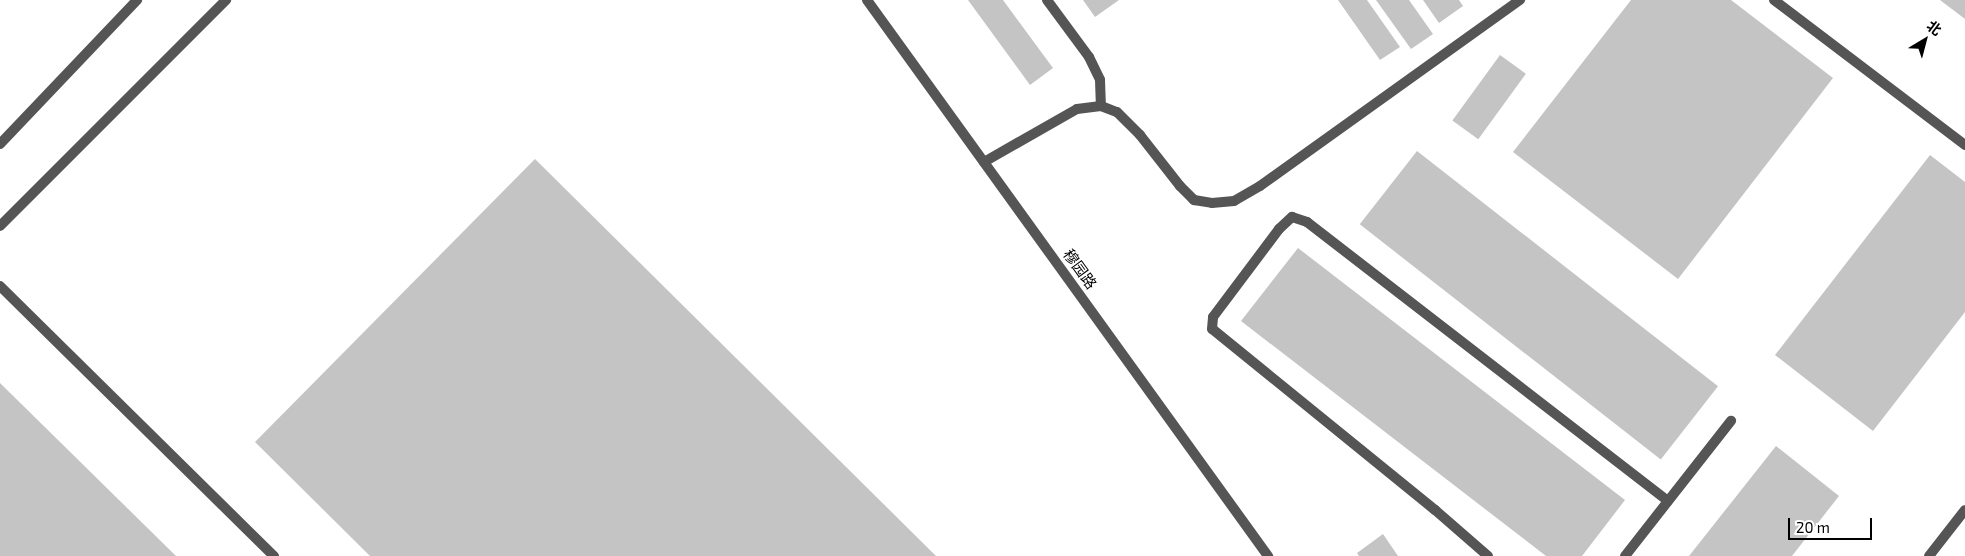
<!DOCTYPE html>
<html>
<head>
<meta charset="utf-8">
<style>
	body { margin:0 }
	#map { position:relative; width:1965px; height:556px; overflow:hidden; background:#fff; font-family:"Exo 2","Noto Sans SC",sans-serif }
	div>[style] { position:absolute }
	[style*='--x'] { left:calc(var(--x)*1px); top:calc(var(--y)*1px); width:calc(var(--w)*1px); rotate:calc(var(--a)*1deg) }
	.building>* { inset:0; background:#c4c4c4; transform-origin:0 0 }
	.service>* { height:10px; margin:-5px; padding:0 5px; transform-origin:5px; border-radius:5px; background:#555 }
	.minor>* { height:10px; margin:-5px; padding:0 5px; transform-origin:5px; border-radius:5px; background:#555 }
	span { translate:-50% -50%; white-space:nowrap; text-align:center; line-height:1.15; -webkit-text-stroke:4.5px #fff; paint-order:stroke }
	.street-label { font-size:15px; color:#000 }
	.north { position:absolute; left:1900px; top:15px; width:50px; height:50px; -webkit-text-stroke:4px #fff; paint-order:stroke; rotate:37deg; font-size:14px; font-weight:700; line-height:20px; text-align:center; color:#000 }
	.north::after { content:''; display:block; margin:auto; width:18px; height:22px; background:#000; clip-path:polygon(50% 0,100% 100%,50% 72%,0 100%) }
	.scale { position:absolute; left:1788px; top:518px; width:84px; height:22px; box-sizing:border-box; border:2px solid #000; border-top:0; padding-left:6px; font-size:15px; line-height:18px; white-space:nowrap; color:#000; -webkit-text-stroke:4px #fff; paint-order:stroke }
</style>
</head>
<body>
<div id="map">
	<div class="building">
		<i style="clip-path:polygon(968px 0,1003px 0,1053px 68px,1030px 85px)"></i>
		<i style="clip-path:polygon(1083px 0,1119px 0,1095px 17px)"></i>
		<i style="clip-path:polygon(1338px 0,1367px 0,1400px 47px,1380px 60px)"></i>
		<i style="clip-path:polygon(1376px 0,1409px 0,1433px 34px,1411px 49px)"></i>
		<i style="clip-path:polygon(1423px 0,1459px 0,1463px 6px,1439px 23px)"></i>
		<i style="clip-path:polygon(1631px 0,1731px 0,1833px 78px,1678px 279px,1513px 152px)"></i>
		<i style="clip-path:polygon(1940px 0,1965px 0,1965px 19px)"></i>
		<i style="left:1500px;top:55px;width:32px;height:81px;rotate:36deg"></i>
		<i style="left:1417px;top:151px;width:382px;height:93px;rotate:38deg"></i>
		<i style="clip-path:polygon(1930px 155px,1965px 182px,1965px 312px,1873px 431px,1775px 355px)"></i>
		<i style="clip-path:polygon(535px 159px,936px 556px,370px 556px,255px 442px)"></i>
		<i style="clip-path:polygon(1298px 248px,1625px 500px,1582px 556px,1546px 556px,1241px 321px)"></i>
		<i style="clip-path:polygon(0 383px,176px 556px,0 556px)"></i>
		<i style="clip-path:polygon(1776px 446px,1839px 496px,1792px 556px,1689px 556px)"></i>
		<i style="clip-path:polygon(1383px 534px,1398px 556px,1359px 556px,1357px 553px)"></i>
	</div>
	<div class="service">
		<i style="--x:1047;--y:0;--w:71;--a:53.6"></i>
		<i style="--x:1089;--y:57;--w:25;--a:64"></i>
		<i style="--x:1100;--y:80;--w:26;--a:88"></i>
		<i style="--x:1774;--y:0;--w:240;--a:37.2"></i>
		<i style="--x:0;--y:144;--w:199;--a:-46.4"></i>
		<i style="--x:984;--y:162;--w:107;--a:-29.7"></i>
		<i style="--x:1077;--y:109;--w:24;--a:-7"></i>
		<i style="--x:1101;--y:106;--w:17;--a:21"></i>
		<i style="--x:1117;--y:112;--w:33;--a:45"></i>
		<i style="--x:1140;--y:135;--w:65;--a:51.9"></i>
		<i style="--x:1180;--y:186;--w:20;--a:45"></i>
		<i style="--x:1194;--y:200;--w:18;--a:9"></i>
		<i style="--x:1212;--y:203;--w:22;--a:-5"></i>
		<i style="--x:1234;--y:201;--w:30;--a:-30"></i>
		<i style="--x:1260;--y:186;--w:320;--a:-35.6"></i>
		<i style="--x:0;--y:226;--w:320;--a:-45"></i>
		<i style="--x:0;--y:286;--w:385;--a:44.6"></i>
		<i style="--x:1488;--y:556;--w:70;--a:-139"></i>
		<i style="--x:1435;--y:510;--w:287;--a:-140.9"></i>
		<i style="--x:1212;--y:329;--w:12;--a:-85"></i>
		<i style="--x:1213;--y:317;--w:110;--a:-53.1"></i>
		<i style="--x:1279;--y:229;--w:18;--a:-43"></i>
		<i style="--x:1292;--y:217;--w:16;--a:18"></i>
		<i style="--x:1307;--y:222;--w:456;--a:37.7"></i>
		<i style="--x:1625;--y:556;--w:172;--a:-51.9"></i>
	</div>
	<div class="minor">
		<i style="--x:867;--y:0;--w:686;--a:54.2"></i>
		<i style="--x:1929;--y:556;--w:58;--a:-52"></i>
	</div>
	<div class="street-label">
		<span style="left:1080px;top:269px;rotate:54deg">穆园路</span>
	</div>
	<div class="north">北</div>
	<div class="scale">20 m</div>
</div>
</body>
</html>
